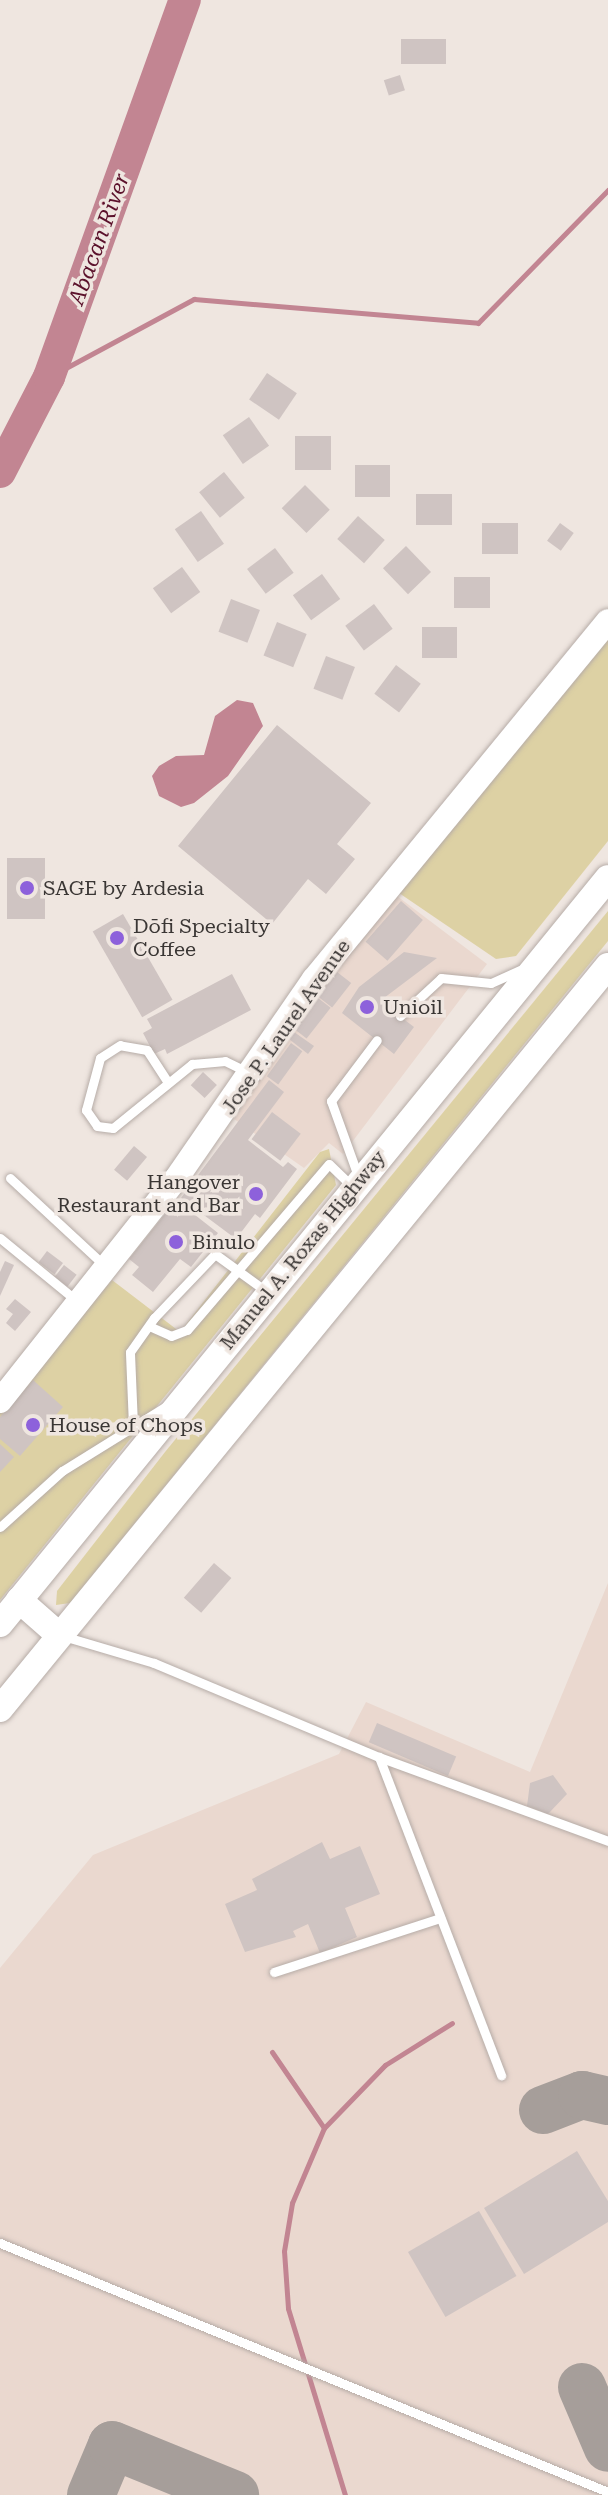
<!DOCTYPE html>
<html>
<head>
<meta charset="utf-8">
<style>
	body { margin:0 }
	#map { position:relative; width:608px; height:2495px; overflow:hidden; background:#efe6e0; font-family:"Roboto Serif",serif }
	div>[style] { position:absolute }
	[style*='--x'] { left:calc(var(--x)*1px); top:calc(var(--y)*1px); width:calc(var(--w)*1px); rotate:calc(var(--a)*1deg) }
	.built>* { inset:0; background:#ead8cf }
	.green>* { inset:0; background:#ddd1a4 }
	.water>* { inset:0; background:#c28592 }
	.stream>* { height:5px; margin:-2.5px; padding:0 2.5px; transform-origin:2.5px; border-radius:2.5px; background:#c28592 }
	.river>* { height:32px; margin:-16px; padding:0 16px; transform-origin:16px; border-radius:16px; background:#c28592 }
	.taxiway>* { height:48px; margin:-24px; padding:0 24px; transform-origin:24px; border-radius:24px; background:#a69e9a }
	.building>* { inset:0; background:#cfc4c2; transform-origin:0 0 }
	.roads { filter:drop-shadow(0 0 2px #b6aca7) drop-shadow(0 0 2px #b6aca7) }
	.lane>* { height:9px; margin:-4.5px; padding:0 4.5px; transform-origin:4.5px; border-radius:4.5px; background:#fff }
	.secondary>* { height:24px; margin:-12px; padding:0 12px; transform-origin:12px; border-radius:12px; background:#fff }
	.primary>* { height:26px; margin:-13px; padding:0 13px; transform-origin:13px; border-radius:13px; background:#fff }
	.dots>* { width:22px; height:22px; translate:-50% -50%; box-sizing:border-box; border:4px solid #efe6e0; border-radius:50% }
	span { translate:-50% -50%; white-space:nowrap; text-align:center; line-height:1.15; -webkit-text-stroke:7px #efe6e0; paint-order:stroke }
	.poi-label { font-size:20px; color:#3a3634 }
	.left { translate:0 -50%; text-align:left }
	.right { translate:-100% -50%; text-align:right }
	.street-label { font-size:20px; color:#3a3634 }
	.water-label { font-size:22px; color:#5b112b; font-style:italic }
</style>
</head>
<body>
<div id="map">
	<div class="built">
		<i style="clip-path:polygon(397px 896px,487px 964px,343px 1154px,329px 1143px,304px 1168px,234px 1119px,305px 1009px)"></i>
		<i style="clip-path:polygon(608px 1583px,608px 2495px,0 2495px,0 1968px,93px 1855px,339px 1754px,366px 1702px,530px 1772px)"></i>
	</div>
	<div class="green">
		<i style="clip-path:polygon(608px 637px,608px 841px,516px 956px,496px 959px,399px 893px)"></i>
		<i style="clip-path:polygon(608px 911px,608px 941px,70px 1603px,56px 1605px,57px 1591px,165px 1452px)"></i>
		<i style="clip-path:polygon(329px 1149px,336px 1185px,0 1600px,0 1413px,112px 1280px,180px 1332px,320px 1152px)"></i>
	</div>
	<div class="water">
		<i style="clip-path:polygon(237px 700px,253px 703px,263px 726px,228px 776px,194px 803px,181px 807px,159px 796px,152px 776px,159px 766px,176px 756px,204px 755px,215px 716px)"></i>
	</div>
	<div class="stream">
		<i style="--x:49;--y:377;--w:165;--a:-28.3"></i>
		<i style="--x:194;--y:299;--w:285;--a:4.8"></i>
		<i style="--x:478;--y:323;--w:186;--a:-45.7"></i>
		<i style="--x:272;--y:2052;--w:92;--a:55.6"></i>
		<i style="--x:345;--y:2495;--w:195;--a:-107"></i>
		<i style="--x:288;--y:2308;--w:57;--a:-94"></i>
		<i style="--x:284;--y:2251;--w:49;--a:-80.5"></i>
		<i style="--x:292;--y:2203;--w:82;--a:-66.9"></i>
		<i style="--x:324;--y:2128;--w:88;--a:-45.9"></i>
		<i style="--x:385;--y:2065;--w:79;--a:-32.1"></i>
	</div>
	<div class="river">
		<i style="--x:0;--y:472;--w:107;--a:-62.7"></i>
		<i style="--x:49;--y:377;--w:401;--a:-70.2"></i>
	</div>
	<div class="taxiway">
		<i style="--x:543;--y:2110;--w:42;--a:-21"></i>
		<i style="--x:582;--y:2095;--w:27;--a:13"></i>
		<i style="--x:582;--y:2387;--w:66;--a:66.9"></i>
		<i style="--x:91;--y:2495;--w:54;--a:-67.2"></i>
		<i style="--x:112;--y:2445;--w:133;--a:22.1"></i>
	</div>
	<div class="building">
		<i style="left:446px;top:39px;width:25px;height:45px;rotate:90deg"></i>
		<i style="left:400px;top:75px;width:16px;height:17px;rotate:72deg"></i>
		<i style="left:267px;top:373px;width:36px;height:32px;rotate:34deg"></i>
		<i style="left:249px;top:417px;width:35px;height:32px;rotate:55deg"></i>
		<i style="left:295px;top:436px;width:36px;height:34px"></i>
		<i style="left:355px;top:465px;width:35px;height:32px"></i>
		<i style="left:224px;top:472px;width:33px;height:32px;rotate:51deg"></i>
		<i style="left:305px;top:485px;width:35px;height:33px;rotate:45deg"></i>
		<i style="left:416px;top:494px;width:36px;height:31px"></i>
		<i style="left:201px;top:511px;width:40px;height:32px;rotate:55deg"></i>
		<i style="left:358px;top:516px;width:36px;height:31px;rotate:42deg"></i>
		<i style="left:482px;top:523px;width:36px;height:31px"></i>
		<i style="left:560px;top:523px;width:17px;height:22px;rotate:36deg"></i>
		<i style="left:406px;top:546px;width:36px;height:32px;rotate:46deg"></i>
		<i style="left:275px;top:548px;width:31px;height:35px;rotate:53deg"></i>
		<i style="left:182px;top:567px;width:31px;height:36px;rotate:54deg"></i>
		<i style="left:322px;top:574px;width:31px;height:36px;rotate:54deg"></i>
		<i style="left:454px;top:577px;width:36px;height:31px"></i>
		<i style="left:231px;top:599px;width:31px;height:35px;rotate:21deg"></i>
		<i style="left:374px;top:604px;width:31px;height:36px;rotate:53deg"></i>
		<i style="left:277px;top:622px;width:32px;height:36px;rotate:22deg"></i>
		<i style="left:422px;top:627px;width:35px;height:31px"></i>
		<i style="left:326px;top:656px;width:31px;height:35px;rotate:21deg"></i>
		<i style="left:396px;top:665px;width:31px;height:36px;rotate:37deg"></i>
		<i style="clip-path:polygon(277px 725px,371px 803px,337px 844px,355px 859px,326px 894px,308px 879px,272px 924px,178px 846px)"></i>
		<i style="left:7px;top:858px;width:38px;height:61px"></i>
		<i style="left:401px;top:901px;width:29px;height:54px;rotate:41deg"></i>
		<i style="left:123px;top:914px;width:99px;height:35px;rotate:60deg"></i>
		<i style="clip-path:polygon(404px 952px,437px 958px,380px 1001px,414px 1027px,394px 1054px,342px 1013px,359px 987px)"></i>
		<i style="left:337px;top:972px;width:18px;height:31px;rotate:38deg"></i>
		<i style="clip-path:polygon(232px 974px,251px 1010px,167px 1054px,165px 1049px,154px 1054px,143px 1033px,152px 1028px,147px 1019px)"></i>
		<i style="left:318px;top:998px;width:16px;height:39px;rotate:38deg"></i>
		<i style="clip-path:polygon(294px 1032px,314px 1046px,308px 1054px,289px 1039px)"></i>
		<i style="left:291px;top:1043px;width:14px;height:41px;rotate:36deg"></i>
		<i style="left:203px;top:1072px;width:19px;height:18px;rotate:43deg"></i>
		<i style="clip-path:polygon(269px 1080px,284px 1092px,248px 1140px,283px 1167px,288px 1162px,297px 1169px,260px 1218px,255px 1214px,236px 1239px,181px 1198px)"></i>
		<i style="left:272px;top:1112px;width:36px;height:34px;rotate:37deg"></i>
		<i style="left:134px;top:1146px;width:17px;height:31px;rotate:40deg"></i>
		<i style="clip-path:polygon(176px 1200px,218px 1233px,191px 1267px,180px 1259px,153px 1292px,132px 1275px,139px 1267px,129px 1259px)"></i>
		<i style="left:47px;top:1251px;width:20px;height:14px;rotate:37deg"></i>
		<i style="clip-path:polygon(5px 1261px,14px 1265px,0 1296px,0 1272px)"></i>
		<i style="left:64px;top:1265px;width:16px;height:15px;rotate:38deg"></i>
		<i style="clip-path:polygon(15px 1299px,31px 1312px,15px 1331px,6px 1323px,13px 1314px,6px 1309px)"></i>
		<i style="clip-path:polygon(33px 1380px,63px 1407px,20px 1456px,0 1439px,0 1417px)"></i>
		<i style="clip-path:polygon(0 1444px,14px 1457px,0 1472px)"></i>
		<i style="left:214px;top:1563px;width:23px;height:46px;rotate:41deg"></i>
		<i style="left:377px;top:1723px;width:86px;height:21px;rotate:23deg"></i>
		<i style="clip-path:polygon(553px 1775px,567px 1794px,548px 1814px,527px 1806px,530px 1783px)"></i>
		<i style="clip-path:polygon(322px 1842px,330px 1859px,360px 1846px,380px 1894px,345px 1908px,357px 1937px,320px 1953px,308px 1924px,293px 1931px,296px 1937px,245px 1952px,225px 1904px,257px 1890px,252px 1879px)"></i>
		<i style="clip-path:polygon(577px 2151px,608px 2201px,608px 2222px,524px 2274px,484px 2208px)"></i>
		<i style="left:479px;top:2211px;width:75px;height:82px;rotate:60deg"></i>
	</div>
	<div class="roads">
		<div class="lane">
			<i style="--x:400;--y:1016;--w:56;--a:-42.8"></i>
			<i style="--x:441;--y:978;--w:50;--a:5.7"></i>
			<i style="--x:491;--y:983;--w:32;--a:-24"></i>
			<i style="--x:167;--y:1081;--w:37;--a:-123"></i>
			<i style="--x:147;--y:1050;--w:27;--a:-170"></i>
			<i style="--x:120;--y:1045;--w:24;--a:147"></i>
			<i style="--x:100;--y:1058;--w:54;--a:105.1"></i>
			<i style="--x:86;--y:1110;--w:19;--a:55"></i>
			<i style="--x:97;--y:1126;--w:16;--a:7"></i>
			<i style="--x:113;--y:1128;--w:102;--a:-39"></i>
			<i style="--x:192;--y:1064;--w:33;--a:-5"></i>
			<i style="--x:225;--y:1061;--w:28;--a:26"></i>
			<i style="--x:358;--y:1176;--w:80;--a:-109.8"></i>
			<i style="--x:331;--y:1101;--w:76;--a:-53"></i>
			<i style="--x:10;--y:1178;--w:128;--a:42.8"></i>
			<i style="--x:0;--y:1238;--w:99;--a:39.3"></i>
			<i style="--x:149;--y:1326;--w:24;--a:24"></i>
			<i style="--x:171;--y:1336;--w:17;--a:-21"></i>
			<i style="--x:187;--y:1330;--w:218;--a:-49.5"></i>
			<i style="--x:329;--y:1164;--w:33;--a:44"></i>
			<i style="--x:133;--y:1425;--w:73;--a:-92.4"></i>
			<i style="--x:130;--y:1352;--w:42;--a:-54.8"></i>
			<i style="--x:154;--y:1318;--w:88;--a:-46.4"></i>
			<i style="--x:215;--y:1254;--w:63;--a:36"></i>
			<i style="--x:0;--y:1527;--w:84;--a:-42.1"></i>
			<i style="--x:62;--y:1471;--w:121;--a:-31.9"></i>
			<i style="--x:63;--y:1636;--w:95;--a:16.5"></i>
			<i style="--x:154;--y:1663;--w:244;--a:22.7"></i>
			<i style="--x:379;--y:1757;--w:341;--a:69"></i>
			<i style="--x:379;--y:1757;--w:244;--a:20.1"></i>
			<i style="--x:274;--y:1972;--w:175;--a:-18"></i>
			<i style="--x:0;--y:2243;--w:657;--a:22.27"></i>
		</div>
		<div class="secondary">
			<i style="--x:0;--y:1401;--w:283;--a:-51.6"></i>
			<i style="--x:176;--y:1179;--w:243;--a:-55.4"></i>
			<i style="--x:314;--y:979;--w:463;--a:-50.6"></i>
		</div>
		<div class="primary">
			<i style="--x:19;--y:1600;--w:53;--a:41.2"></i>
			<i style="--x:0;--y:1624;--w:962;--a:-50.82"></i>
			<i style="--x:0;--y:1709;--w:960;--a:-50.71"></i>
		</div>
	</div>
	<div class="dots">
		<i style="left:27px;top:888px;background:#8d61db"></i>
		<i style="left:117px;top:938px;background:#8d61db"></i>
		<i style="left:367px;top:1007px;background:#8d61db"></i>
		<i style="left:256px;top:1194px;background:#8d61db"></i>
		<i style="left:176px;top:1242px;background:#8d61db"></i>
		<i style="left:33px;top:1425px;background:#8d61db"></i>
	</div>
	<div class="poi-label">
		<span class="left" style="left:43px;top:888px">SAGE by Ardesia</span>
		<span class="left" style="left:133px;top:938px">Dōfi Specialty<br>Coffee</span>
		<span class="left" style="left:383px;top:1007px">Unioil</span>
		<span class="right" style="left:240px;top:1194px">Hangover<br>Restaurant and Bar</span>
		<span class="left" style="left:192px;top:1242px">Binulo</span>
		<span class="left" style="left:49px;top:1425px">House of Chops</span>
	</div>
	<div class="street-label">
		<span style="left:286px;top:1027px;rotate:-55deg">Jose P. Laurel Avenue</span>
		<span style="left:303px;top:1250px;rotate:-51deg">Manuel A. Roxas Highway</span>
	</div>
	<div class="water-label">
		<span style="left:99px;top:239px;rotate:-70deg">Abacan River</span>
	</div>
</div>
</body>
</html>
